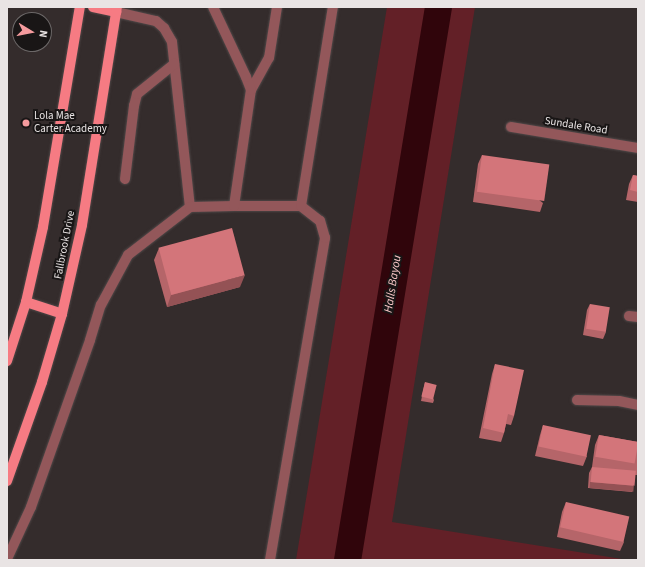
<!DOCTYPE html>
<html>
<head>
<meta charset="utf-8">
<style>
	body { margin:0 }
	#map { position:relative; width:645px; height:567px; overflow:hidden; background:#342c2c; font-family:"Source Sans 3",sans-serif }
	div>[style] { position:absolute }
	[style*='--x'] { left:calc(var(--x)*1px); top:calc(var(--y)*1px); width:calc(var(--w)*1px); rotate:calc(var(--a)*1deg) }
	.green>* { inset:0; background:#632027 }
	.river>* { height:27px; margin:-13.5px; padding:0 13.5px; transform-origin:13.5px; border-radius:13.5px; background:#30050b }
	.roads { filter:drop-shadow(0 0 1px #514949) drop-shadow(0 0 1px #514949) }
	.minor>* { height:10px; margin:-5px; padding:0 5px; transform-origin:5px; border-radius:5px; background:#93575a }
	.major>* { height:10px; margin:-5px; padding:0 5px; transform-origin:5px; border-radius:5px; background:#f67b83 }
	.wall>* { inset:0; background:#b56569 }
	.shaded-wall>* { inset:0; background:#945255; transform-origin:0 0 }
	.building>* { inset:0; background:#d3757a; transform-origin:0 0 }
	.dots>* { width:11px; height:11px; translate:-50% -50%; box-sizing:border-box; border:2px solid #191616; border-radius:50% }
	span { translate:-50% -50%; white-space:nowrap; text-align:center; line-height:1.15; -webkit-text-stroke:4px #191616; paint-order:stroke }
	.poi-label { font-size:11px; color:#e9e4e4 }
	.left { translate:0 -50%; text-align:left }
	.street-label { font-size:11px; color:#e9e4e4 }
	.water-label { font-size:12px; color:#fbc8c8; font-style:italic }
	.frame { position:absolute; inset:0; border:8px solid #e9e4e4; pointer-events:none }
	.north { position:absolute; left:12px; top:12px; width:40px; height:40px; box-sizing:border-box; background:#191616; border:1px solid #6c6868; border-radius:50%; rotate:100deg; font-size:11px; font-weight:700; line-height:16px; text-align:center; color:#e9e4e4 }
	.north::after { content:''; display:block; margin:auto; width:14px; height:18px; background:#f59b9e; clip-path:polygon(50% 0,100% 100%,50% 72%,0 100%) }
</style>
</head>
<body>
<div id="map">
	<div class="green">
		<i style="clip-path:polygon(387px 7px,475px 7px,392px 522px,628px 560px,296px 560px)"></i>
	</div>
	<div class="river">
		<i style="--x:347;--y:560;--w:560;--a:-80.66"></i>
	</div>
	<div class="roads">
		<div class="minor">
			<i style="--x:116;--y:12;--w:41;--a:12.7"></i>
			<i style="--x:156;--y:21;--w:11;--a:41"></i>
			<i style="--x:164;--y:28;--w:16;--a:60"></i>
			<i style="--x:172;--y:42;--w:166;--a:83.8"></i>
			<i style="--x:251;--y:90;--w:37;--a:-61"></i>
			<i style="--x:269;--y:58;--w:52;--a:-81.1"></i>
			<i style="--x:511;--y:127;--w:129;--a:9.4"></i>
			<i style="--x:125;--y:179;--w:74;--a:-83"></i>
			<i style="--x:134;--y:106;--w:12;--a:-76"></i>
			<i style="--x:137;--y:94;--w:48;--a:-39"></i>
			<i style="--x:234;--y:206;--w:67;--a:0"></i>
			<i style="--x:629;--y:316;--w:9;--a:6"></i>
			<i style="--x:577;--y:400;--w:42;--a:1.4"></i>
			<i style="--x:619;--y:401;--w:19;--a:12"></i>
			<i style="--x:7;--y:559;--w:57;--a:-65.2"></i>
			<i style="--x:31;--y:507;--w:177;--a:-70.5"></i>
			<i style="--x:90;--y:340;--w:37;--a:-73"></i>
			<i style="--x:101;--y:305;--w:57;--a:-61.6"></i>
			<i style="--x:128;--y:255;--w:78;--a:-37.7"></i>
			<i style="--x:190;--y:207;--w:44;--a:-1.3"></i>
			<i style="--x:234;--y:206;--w:117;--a:-81.7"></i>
			<i style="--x:251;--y:90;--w:14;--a:-111"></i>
			<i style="--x:246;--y:77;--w:77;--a:-115.2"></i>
			<i style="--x:270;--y:560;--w:327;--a:-80.3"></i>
			<i style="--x:325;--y:238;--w:18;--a:-106"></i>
			<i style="--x:320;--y:221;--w:24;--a:-142"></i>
			<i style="--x:301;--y:206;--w:202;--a:-80.9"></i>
		</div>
		<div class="major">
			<i style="--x:93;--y:7;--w:24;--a:12"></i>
			<i style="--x:26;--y:302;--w:38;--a:18"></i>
			<i style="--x:7;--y:361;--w:62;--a:-72.1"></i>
			<i style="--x:26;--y:302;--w:77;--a:-77.2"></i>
			<i style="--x:43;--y:227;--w:223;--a:-80.5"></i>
			<i style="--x:7;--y:481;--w:105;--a:-70.5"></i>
			<i style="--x:42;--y:382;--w:71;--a:-73.6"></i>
			<i style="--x:62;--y:314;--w:91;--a:-77.3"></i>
			<i style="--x:82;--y:225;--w:221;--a:-80.9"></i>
		</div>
	</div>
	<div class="wall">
		<i style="clip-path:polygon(482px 155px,543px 203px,540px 212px,473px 202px,478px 164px)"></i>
		<i style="clip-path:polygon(633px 175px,638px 176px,638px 202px,626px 200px,629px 184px)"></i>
		<i style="clip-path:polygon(159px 248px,240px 287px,167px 307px,154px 260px)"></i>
		<i style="clip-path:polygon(590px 304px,606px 332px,603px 339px,583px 335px,587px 310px)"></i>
		<i style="clip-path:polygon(495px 364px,514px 416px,511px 425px,506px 424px,504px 433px,501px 442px,479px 438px,492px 374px)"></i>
		<i style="clip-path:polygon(425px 382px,434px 400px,433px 403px,421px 401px)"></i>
		<i style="clip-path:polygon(543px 425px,587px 456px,583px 466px,535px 456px,540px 435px)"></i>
		<i style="clip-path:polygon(599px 435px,638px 442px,638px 475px,635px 475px,632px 492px,588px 488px,589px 473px,592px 467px,595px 445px)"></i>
		<i style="clip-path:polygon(566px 502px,624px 542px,620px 551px,557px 537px,562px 512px)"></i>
	</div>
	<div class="shaded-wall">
		<i style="clip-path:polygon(245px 275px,240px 287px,167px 307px,171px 295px)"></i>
		<i style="left:590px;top:482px;width:44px;height:6px;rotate:5deg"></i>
	</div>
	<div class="building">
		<i style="left:482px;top:155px;width:68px;height:37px;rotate:8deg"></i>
		<i style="clip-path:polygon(633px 175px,638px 176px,638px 192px,630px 190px)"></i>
		<i style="left:232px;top:228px;width:49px;height:76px;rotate:75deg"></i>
		<i style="left:590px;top:304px;width:20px;height:25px;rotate:9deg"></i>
		<i style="clip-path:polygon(495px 364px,524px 370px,514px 416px,508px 414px,504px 433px,483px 428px)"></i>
		<i style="left:425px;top:382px;width:12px;height:15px;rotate:14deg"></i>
		<i style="left:543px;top:425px;width:49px;height:22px;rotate:12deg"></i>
		<i style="left:599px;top:435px;width:40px;height:22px;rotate:10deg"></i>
		<i style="left:592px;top:467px;width:44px;height:15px;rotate:5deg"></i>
		<i style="left:566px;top:502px;width:65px;height:26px;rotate:13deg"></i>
	</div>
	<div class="dots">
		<i style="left:26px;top:123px;background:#f59b9e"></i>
	</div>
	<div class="poi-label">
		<span class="left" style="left:34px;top:123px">Lola Mae<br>Carter Academy</span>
	</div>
	<div class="street-label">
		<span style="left:576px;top:126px;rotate:9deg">Sundale Road</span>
		<span style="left:65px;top:245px;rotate:-79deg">Fallbrook Drive</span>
	</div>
	<div class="water-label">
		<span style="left:393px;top:284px;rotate:-81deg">Halls Bayou</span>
	</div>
	<div class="frame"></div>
	<div class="north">N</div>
</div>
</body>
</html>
